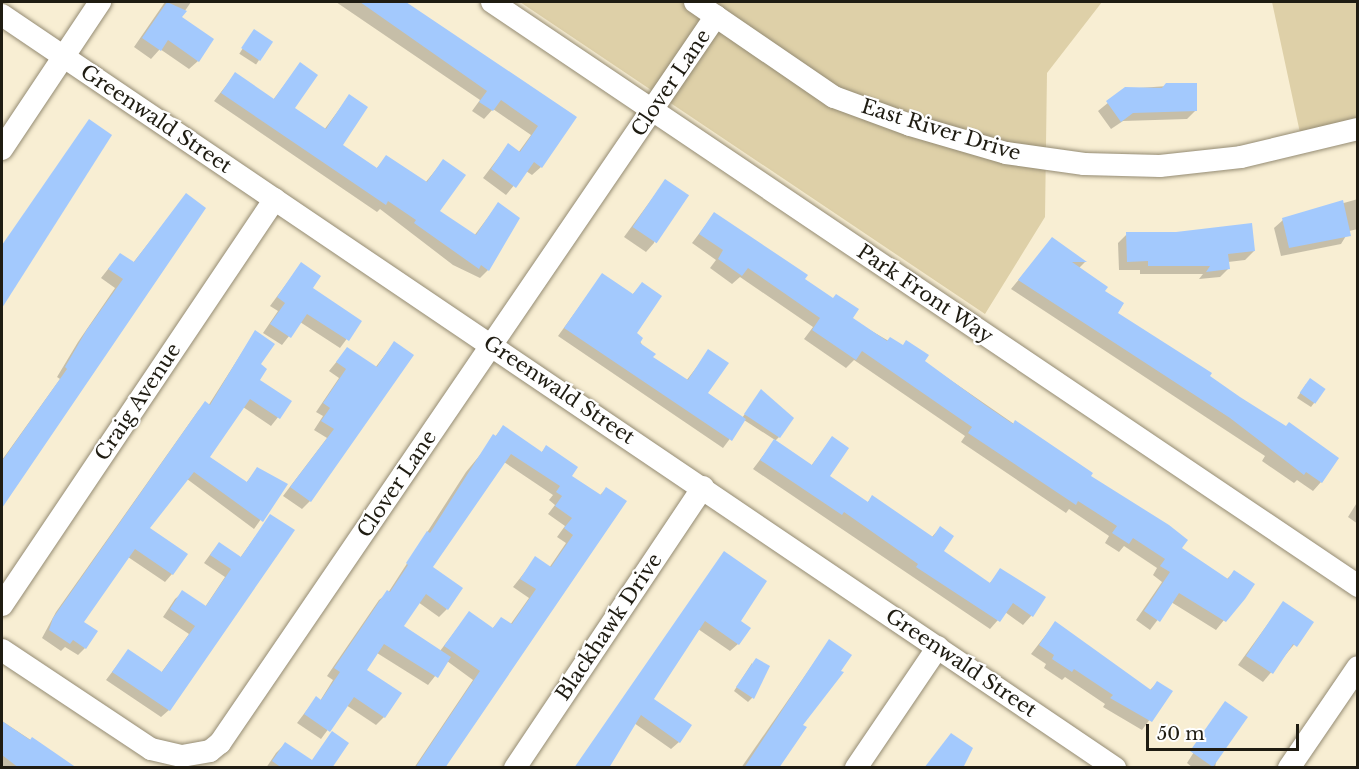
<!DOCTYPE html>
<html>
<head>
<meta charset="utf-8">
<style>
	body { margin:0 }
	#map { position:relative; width:1359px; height:769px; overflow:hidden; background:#f8eed3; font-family:"Libre Baskerville",serif }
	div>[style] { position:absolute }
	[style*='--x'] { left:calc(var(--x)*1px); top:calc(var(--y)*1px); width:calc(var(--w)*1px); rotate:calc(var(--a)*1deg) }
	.green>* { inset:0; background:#ded0a8 }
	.shadow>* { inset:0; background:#0003; transform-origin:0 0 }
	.building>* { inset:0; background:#a3c9fd; transform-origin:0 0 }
	.roads { filter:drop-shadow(0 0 2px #948b73) drop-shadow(0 0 2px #948b73) }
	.minor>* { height:22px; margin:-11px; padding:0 11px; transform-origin:11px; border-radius:11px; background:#fff }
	span { translate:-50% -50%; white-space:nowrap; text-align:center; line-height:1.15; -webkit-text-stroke:4.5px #fff; paint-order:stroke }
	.street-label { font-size:20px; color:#1f1c12 }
	.frame { position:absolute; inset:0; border:3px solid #1f1c12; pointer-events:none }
	.scale { position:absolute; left:1146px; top:724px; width:153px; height:27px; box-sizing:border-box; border:3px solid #1f1c12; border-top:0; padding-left:8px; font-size:18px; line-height:21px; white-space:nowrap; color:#1f1c12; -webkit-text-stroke:4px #fff; paint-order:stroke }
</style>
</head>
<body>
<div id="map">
	<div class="green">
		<i style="clip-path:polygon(520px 2px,1102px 2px,1047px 73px,1045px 217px,985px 314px)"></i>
		<i style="clip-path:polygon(1272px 2px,1357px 2px,1357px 129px,1302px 142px)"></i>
	</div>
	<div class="shadow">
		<i style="clip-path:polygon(165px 2px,191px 2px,180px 18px,198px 61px,189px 69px,160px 49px,151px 59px,134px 47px)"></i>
		<i style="clip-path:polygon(336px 2px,403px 2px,575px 118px,541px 167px,532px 175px,526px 171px,506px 195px,483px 178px,508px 145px,518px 153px,531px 135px,493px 109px,484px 119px,472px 111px,480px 100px)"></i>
		<i style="left:254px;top:31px;width:20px;height:27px;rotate:33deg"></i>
		<i style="clip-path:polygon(300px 64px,293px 108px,324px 130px,349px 96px,341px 145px,376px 169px,386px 157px,425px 183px,443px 161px,438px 212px,474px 236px,498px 204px,488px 270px,480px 278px,453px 265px,380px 209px,377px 212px,214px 101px,235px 74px,273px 100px)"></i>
		<i style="clip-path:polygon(1196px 84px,1196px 110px,1187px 119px,1123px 121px,1111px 129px,1098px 111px,1125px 89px)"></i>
		<i style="clip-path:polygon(89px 121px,6px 298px,2px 303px,2px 247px)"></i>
		<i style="clip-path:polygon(665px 181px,654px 243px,646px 252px,624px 237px)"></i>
		<i style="clip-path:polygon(186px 195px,4px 502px,2px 505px,2px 460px,60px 379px,57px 377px,78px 342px,115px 288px,101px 278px,120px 254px,133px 263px)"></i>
		<i style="clip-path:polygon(1358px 199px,1358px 229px,1349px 231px,1341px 244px,1281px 256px,1274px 228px,1283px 220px)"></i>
		<i style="clip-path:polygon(714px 214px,851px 319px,923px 361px,1089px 476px,1180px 549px,1226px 580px,1234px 572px,1253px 584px,1216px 630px,1171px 602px,1150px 630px,1136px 620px,1162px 582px,1153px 575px,1157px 568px,1124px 546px,1119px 552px,1105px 543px,1109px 536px,1069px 509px,1066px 513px,961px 442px,965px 436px,854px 360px,846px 368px,804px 339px,813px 327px,740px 277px,732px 284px,710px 268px,716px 260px,692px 243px)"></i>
		<i style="clip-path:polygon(1127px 234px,1254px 251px,1245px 260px,1228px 262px,1229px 268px,1220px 277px,1199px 279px,1203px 274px,1140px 274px,1140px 270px,1119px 270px,1118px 243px)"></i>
		<i style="clip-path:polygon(1052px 239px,1085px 262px,1078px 269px,1103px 291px,1116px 313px,1208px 376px,1321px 482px,1313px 491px,1297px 480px,1294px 483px,1262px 461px,1265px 456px,1011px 289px)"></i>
		<i style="clip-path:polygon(301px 264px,311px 288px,360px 321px,340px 348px,300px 322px,282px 345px,263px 333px,278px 311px,270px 306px)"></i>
		<i style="clip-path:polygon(602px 275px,632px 295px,642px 284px,635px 334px,651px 358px,686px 381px,709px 351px,706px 394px,742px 418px,761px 391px,779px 437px,775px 441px,811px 466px,832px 438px,828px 477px,867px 503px,872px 497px,931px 538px,940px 528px,942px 551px,989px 584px,1001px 570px,1044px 598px,1031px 616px,1023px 625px,1005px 612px,990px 629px,753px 469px,775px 440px,744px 420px,723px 448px,558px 336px)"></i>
		<i style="clip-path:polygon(255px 332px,258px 380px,290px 402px,271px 426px,243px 407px,208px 458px,246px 483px,257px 469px,286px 484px,254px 529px,187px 479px,148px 528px,172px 574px,165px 582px,128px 557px,82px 623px,85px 648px,78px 655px,65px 647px,61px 651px,42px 638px,56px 612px,198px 411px,205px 403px,208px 406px)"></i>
		<i style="clip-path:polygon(394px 343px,310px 501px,302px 509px,283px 496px,327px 438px,314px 430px,323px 416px,316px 412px,339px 378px,329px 371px,347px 349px,375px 368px)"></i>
		<i style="clip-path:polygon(1306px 384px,1324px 390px,1311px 407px,1297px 398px)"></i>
		<i style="clip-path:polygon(evenodd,503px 427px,541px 453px,546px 447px,570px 477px,599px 496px,606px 489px,443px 768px,414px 768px,473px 680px,447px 661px,428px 685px,377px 653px,365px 670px,384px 717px,376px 725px,346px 705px,321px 739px,297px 723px,316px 698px,320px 701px,333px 680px,327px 676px,379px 600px,388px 593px,466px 472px,503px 427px,504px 462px,553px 495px,549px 500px,555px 505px,548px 514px,565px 526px,557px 537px,566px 543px,549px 568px,536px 558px,513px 587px,529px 598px,510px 625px,501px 619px,492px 629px,469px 613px,440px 651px,402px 626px,418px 602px,439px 617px,447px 609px,431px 567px,504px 462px)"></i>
		<i style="clip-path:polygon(1358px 501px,1358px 524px,1348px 517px)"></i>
		<i style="clip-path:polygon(270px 516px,169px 710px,161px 717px,106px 680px,128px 651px,161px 673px,189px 634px,163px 617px,175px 599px,183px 592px,205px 607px,225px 577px,204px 563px,212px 552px,219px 544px,240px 558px)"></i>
		<i style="clip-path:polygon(724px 553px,739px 621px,738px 644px,730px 651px,698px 629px,652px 700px,679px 742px,671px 749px,634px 723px,575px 768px)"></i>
		<i style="clip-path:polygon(1283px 603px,1312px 623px,1263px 682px,1238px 665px)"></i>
		<i style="clip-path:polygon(1055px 623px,1149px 691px,1157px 683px,1170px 692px,1142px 730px,1103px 707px,1105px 704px,1065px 677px,1062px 680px,1044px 668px,1046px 664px,1031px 654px)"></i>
		<i style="clip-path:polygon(829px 641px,801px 725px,778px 768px,741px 768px)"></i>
		<i style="clip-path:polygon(752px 663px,752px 698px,748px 702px,734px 691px)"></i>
		<i style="clip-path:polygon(1225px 703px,1215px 768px,1193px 768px,1187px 763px)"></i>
		<i style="clip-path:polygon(2px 721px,73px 768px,2px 768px)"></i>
		<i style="clip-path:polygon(285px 744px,303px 768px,266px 768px,276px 753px)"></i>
	</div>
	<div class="building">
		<i style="clip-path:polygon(167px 2px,187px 11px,182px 17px,214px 39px,199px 62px,168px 40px,161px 51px,142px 38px)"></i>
		<i style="clip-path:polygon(360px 2px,406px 2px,577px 117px,542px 168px,534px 162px,516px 188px,491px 169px,508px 143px,520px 152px,538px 126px,501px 100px,493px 111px,479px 102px,487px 91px)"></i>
		<i style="left:254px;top:29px;width:23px;height:23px;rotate:34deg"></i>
		<i style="clip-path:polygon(300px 62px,318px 75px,295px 108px,326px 129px,349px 94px,368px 107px,343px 145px,377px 168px,386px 155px,427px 182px,443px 159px,466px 175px,440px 211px,476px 235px,498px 202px,520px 218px,489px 271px,481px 265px,479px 269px,414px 223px,416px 220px,388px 201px,386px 205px,221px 93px,235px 72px,274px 99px)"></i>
		<i style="clip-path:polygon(1166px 83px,1197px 83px,1197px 111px,1133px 113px,1121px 122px,1106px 101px,1125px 87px,1162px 88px)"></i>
		<i style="clip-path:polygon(89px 119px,112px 135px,2px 308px,2px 245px)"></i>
		<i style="left:665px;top:179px;width:29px;height:58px;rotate:34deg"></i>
		<i style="clip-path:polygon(186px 193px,206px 208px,2px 508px,2px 461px,67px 369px,65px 367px,86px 331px,123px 279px,108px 269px,120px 253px,134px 262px)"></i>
		<i style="clip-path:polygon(1343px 200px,1351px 236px,1289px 248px,1282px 218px)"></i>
		<i style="clip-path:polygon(714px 212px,808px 275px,805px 279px,833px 298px,836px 294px,859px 309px,853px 318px,887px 341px,890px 337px,903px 345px,906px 340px,929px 355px,925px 361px,985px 405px,1013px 424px,1015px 420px,1093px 473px,1091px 476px,1169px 525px,1188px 540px,1182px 548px,1228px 579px,1234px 570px,1255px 584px,1245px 599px,1226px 622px,1179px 593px,1160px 622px,1144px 611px,1170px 572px,1160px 566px,1165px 559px,1133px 538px,1129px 544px,1112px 533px,1117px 526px,1078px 501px,1076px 505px,968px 433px,972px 427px,862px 351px,856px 360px,812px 330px,820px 318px,748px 268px,742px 276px,718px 259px,723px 250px,699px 234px)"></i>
		<i style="clip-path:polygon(1252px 223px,1255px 251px,1228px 254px,1230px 269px,1206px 272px,1210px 266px,1148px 266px,1148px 261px,1127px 262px,1126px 232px,1176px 232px)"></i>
		<i style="clip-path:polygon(1052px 237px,1087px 262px,1072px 262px,1108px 287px,1105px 291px,1124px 303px,1118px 313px,1212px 373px,1210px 376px,1240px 397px,1286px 426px,1289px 422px,1339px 458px,1322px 483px,1306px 472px,1304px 475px,1230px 418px,1018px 280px)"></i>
		<i style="clip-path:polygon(301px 262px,321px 276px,313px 288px,362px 321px,349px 341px,307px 314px,291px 338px,270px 324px,285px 303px,277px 297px)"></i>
		<i style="clip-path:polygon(602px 273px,633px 294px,642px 282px,662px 296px,637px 333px,643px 338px,640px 343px,656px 354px,653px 357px,688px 380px,708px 349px,729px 363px,708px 393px,746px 419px,732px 441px,564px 328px)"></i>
		<i style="clip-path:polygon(255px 330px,275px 344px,261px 364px,267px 369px,260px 380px,292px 401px,280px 419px,250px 399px,210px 457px,247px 482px,257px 467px,288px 484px,263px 522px,194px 472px,150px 528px,188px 554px,173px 575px,135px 549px,84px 622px,98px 631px,86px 649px,73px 640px,70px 644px,49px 630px,53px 618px,205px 401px,210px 405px)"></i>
		<i style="clip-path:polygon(394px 341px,414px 355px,311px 502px,290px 487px,334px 429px,321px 421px,330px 408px,323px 403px,346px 369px,336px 362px,347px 347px,377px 367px)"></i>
		<i style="left:1310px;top:378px;width:19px;height:18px;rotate:35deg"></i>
		<i style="clip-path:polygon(761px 389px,794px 418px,780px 438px,744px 414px)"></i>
		<i style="clip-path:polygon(503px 425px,542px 452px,546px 445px,578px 467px,572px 476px,601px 495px,606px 487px,627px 501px,445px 768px,415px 768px,480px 671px,444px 646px,469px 611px,493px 628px,501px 617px,512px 624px,536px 589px,520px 579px,535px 556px,551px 567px,573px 535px,564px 528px,572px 518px,555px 506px,562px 496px,556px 492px,560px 486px,511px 454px,433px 567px,463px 588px,448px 610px,426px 594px,404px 626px,451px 657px,438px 678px,384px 644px,367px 670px,402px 693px,385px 718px,354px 697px,330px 732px,304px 714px,316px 696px,321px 700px,340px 672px,334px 668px,387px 590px,390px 592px,408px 565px,406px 563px,427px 531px,430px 533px,493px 434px,496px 436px)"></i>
		<i style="clip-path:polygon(832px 436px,849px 448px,830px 476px,868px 502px,872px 495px,933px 537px,940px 526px,954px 536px,944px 551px,990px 583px,1000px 568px,1046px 597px,1033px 617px,1013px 603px,1000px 622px,916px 567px,918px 564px,844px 512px,842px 515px,760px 460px,774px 439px,812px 465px)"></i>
		<i style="clip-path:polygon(270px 514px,295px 530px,170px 711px,112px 672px,128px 649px,162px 672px,195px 626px,170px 609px,182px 590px,206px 606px,231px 569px,210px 555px,219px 542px,241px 557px)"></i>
		<i style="clip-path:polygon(724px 551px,767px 581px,741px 621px,751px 628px,739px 645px,705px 621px,654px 699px,692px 725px,680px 743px,641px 715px,609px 768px,574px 768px)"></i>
		<i style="clip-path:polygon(1283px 601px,1314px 622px,1297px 647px,1293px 644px,1273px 674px,1246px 656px)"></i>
		<i style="clip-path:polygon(1055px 621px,1151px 690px,1157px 681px,1173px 691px,1152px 722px,1110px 698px,1113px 695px,1074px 669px,1072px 672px,1052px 659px,1054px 655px,1039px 645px)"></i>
		<i style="clip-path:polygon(829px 639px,852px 655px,841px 671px,844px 672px,803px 725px,807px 727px,779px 768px,744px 768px)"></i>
		<i style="clip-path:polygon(756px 658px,770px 666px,754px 699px,736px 687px)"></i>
		<i style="left:1225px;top:701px;width:28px;height:61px;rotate:35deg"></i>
		<i style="clip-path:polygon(2px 721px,30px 740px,32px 737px,77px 768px,19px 768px,2px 755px)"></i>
		<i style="clip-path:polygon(332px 731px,349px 743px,332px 768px,282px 768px,272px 761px,285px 742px,312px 760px)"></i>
		<i style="clip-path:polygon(951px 733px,973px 748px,963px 768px,924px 768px)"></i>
	</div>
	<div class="roads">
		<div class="minor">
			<i style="--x:492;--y:2;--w:1045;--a:33.99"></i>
			<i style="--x:695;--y:2;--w:168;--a:34.4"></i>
			<i style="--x:834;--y:97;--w:81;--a:20.2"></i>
			<i style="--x:910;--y:125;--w:100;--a:16.3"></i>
			<i style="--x:1006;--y:153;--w:79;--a:8"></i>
			<i style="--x:1084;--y:164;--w:76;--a:1.5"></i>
			<i style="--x:1160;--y:166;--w:81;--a:-6.3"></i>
			<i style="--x:1241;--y:157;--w:120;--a:-13.5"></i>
			<i style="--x:2;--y:15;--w:1344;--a:34.08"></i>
			<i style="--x:2;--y:149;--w:177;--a:-56.3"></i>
			<i style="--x:2;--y:605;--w:489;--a:-56.1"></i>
			<i style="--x:2;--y:650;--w:179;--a:33.6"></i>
			<i style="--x:151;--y:749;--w:32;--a:13"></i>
			<i style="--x:182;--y:756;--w:28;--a:-10"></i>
			<i style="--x:210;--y:751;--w:13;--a:-39"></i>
			<i style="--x:220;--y:743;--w:880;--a:-55.7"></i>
			<i style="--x:515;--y:768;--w:338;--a:-56.2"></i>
			<i style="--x:856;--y:768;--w:146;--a:-55.9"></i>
			<i style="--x:1289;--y:768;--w:122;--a:-55.7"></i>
		</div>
	</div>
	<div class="street-label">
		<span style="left:671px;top:83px;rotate:-56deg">Clover Lane</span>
		<span style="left:156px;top:119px;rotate:34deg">Greenwald Street</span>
		<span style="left:941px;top:130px;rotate:17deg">East River Drive</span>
		<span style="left:925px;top:294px;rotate:34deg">Park Front Way</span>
		<span style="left:559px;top:390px;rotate:34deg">Greenwald Street</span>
		<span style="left:138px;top:402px;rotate:-56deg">Craig Avenue</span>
		<span style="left:397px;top:484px;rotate:-56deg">Clover Lane</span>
		<span style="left:609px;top:627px;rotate:-56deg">Blackhawk Drive</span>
		<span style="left:961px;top:663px;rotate:34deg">Greenwald Street</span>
	</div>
	<div class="frame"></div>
	<div class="scale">50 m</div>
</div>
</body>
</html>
